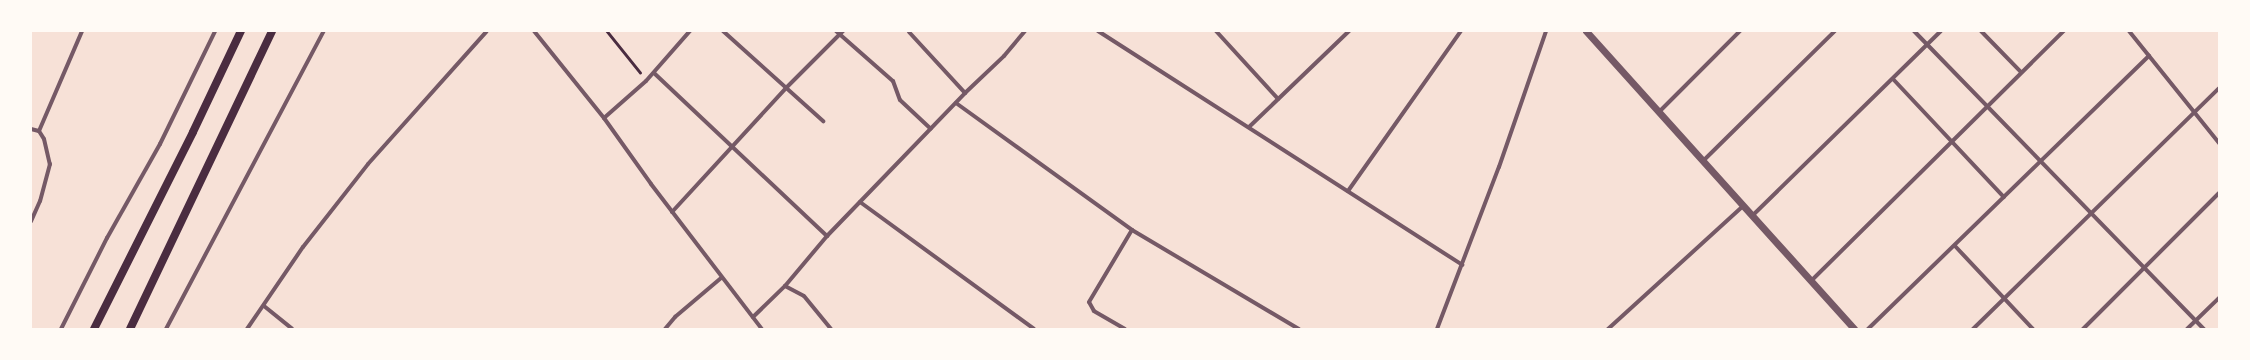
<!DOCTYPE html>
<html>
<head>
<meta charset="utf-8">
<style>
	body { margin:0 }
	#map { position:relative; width:2250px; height:360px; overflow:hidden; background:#f7e1d7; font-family:Karla,sans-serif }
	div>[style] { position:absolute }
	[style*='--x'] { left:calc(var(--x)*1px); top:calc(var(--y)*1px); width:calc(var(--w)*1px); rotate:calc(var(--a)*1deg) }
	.path>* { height:2.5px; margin:-1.25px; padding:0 1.25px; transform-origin:1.25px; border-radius:1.25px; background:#4a2c40 }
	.minor>* { height:4px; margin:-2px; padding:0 2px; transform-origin:2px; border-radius:2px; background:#755966 }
	.tertiary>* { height:7px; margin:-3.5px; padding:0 3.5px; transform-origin:3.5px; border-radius:3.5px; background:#755966 }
	.secondary>* { height:8px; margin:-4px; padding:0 4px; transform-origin:4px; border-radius:4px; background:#4a2c40 }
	span { translate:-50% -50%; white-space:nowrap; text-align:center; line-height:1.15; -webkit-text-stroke:3.5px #fffaf5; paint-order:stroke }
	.frame { position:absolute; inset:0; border:32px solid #fffaf5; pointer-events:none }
</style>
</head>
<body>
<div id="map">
	<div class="path">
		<i style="--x:607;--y:31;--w:53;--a:51.2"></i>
	</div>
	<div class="minor">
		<i style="--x:534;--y:31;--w:112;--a:51.2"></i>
		<i style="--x:604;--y:118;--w:81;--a:54.5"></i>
		<i style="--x:651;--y:184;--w:183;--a:52.6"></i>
		<i style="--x:723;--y:31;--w:135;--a:42"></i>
		<i style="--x:836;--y:31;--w:76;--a:41.3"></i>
		<i style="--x:893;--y:81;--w:20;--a:70"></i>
		<i style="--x:900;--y:100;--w:42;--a:43.1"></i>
		<i style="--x:1098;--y:31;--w:433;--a:32.7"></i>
		<i style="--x:1216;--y:31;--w:92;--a:47.6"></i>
		<i style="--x:1914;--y:31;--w:416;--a:45.8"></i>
		<i style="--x:1981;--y:31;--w:57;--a:45.7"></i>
		<i style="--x:2129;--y:31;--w:144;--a:51.2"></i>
		<i style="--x:909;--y:32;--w:83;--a:47.4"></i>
		<i style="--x:654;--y:73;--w:238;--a:43.3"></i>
		<i style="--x:1893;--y:79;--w:162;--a:46.8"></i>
		<i style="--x:956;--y:103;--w:217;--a:35.8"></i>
		<i style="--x:1132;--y:230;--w:194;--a:30.7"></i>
		<i style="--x:1659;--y:112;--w:115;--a:-45"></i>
		<i style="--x:604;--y:118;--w:56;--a:-41.4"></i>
		<i style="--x:646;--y:81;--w:67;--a:-48.7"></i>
		<i style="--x:1249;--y:127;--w:139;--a:-43.8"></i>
		<i style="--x:31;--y:129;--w:8;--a:14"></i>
		<i style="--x:39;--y:131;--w:9;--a:58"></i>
		<i style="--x:44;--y:139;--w:26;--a:77"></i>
		<i style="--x:50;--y:164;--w:38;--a:105"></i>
		<i style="--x:40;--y:201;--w:22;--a:114"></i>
		<i style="--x:39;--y:131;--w:109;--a:-66.7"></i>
		<i style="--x:1703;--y:161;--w:185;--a:-44.6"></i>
		<i style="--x:1348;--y:191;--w:196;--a:-54.8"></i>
		<i style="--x:860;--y:202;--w:215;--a:36.1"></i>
		<i style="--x:672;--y:212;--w:168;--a:-47.4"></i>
		<i style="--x:786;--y:88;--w:81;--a:-45"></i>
		<i style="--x:1752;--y:216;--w:264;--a:-44.4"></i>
		<i style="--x:1955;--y:246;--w:114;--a:46.8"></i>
		<i style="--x:1811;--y:281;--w:356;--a:-44.7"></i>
		<i style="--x:785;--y:286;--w:21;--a:28"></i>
		<i style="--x:804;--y:296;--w:43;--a:50.7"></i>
		<i style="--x:264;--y:306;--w:36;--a:39"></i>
		<i style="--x:753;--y:317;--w:45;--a:-44.1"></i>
		<i style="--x:785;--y:286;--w:65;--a:-50"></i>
		<i style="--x:827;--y:236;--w:199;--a:-46"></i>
		<i style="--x:965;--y:93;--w:54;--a:-43.5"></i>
		<i style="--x:1004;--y:56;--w:33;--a:-50"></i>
		<i style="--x:61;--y:329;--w:102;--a:-63.2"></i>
		<i style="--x:107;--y:238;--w:108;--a:-60.6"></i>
		<i style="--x:160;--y:144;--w:126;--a:-64"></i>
		<i style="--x:166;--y:329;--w:337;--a:-62.1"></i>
		<i style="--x:247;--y:329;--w:99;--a:-55.7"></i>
		<i style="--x:303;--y:247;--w:105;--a:-51.9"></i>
		<i style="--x:368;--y:164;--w:178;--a:-48.2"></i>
		<i style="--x:665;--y:329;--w:16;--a:-50"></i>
		<i style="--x:675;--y:317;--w:60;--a:-40.3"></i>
		<i style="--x:1125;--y:329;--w:36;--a:-150"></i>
		<i style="--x:1094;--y:311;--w:10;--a:-119"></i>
		<i style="--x:1089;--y:302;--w:84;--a:-59.2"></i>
		<i style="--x:1437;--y:329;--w:173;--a:-69.1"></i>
		<i style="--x:1499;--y:167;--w:144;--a:-70.9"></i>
		<i style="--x:1608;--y:329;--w:183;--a:-42.3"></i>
		<i style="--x:1868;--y:329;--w:392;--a:-44.2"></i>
		<i style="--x:1973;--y:329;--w:344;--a:-44.4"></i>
		<i style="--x:2083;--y:329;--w:192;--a:-45"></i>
		<i style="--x:2187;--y:329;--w:45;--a:-44.1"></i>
	</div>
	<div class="tertiary">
		<i style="--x:1586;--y:31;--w:401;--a:48"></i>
	</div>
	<div class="secondary">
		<i style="--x:94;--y:329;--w:220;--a:-63.3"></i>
		<i style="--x:193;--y:132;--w:112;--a:-64.6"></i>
		<i style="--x:130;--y:329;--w:330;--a:-64.5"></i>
	</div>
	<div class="frame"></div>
</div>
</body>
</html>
